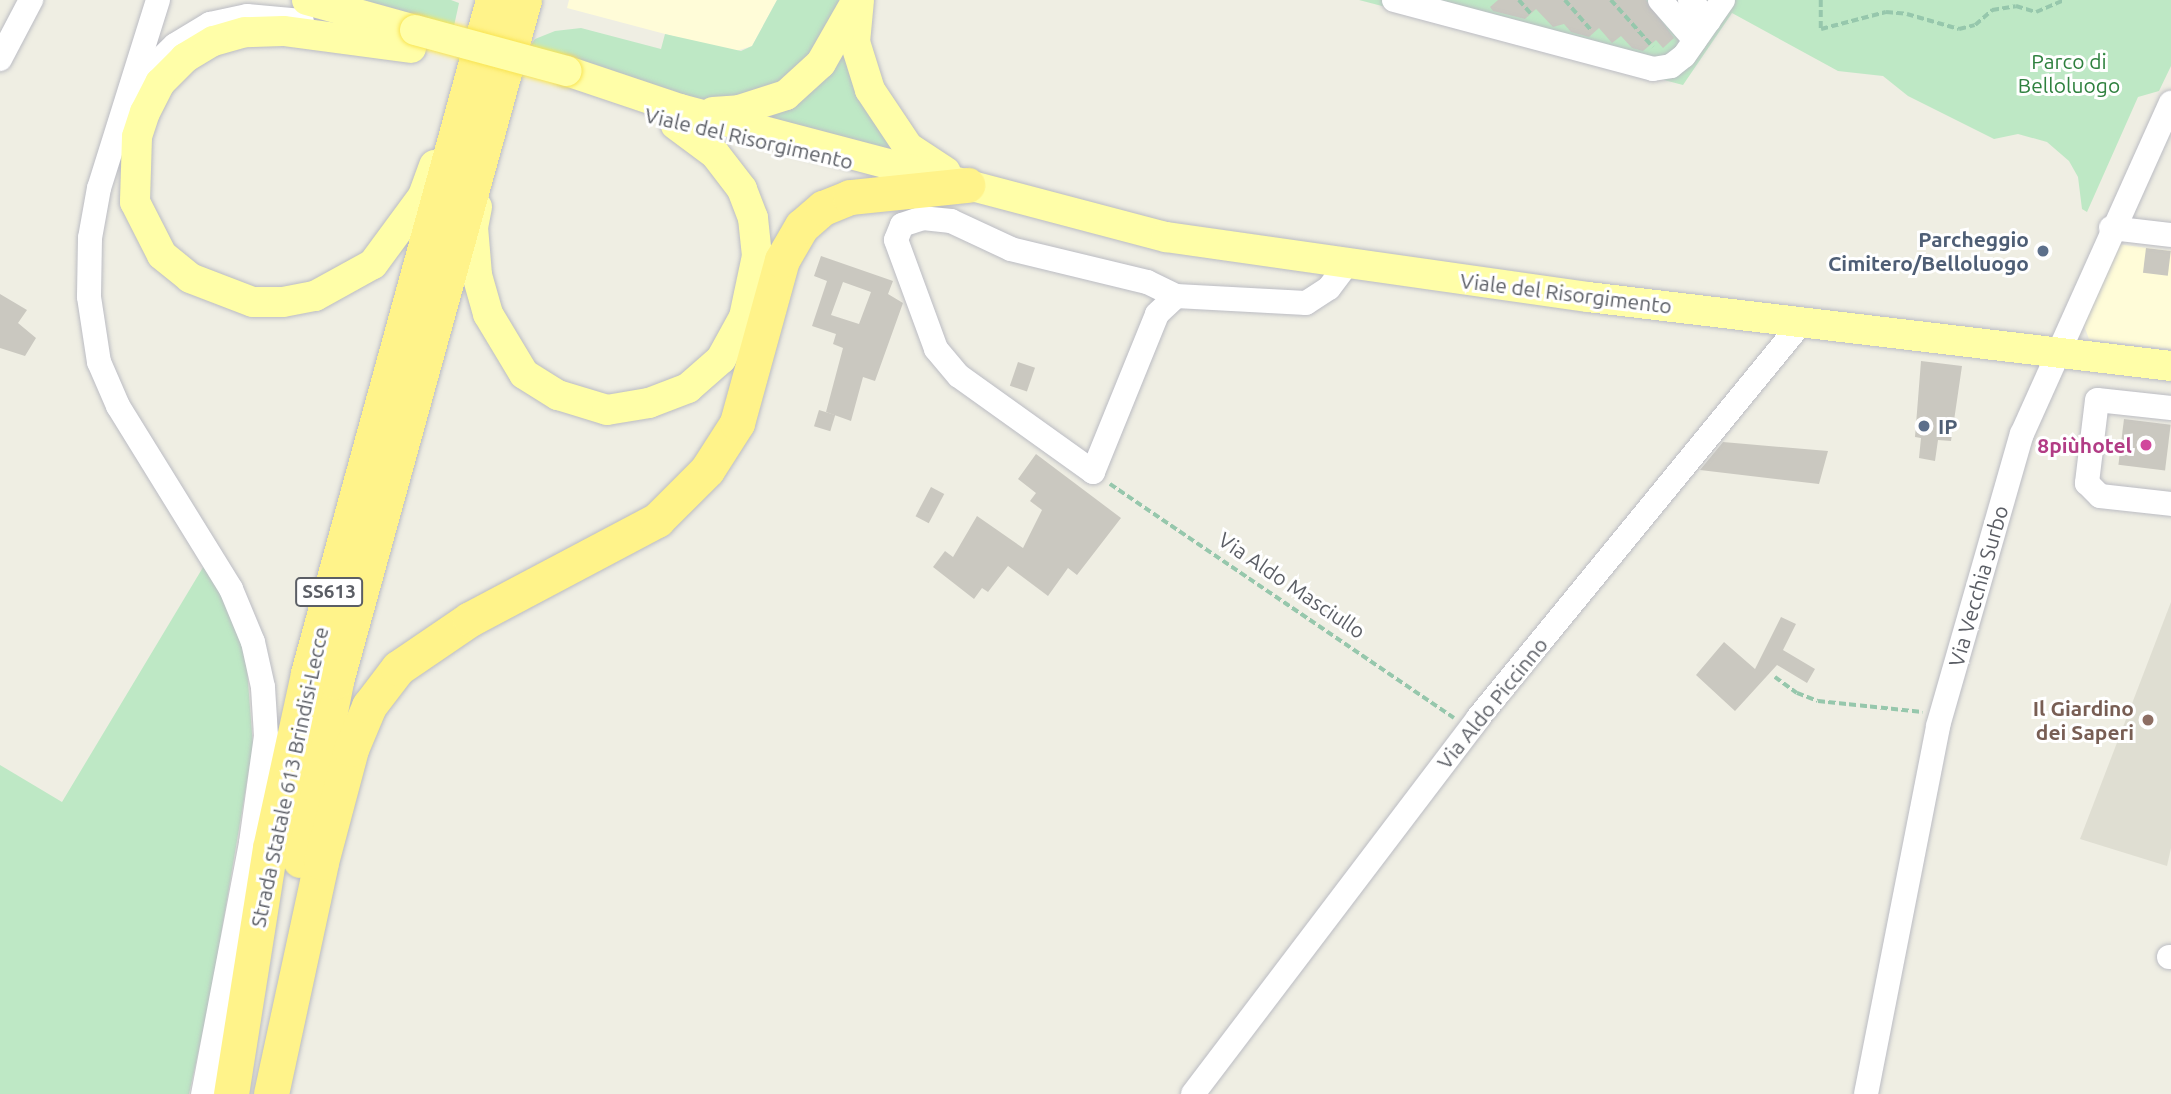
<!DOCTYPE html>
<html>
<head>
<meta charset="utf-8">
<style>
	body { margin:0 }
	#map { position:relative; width:2171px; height:1094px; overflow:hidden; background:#efeee3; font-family:Ubuntu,sans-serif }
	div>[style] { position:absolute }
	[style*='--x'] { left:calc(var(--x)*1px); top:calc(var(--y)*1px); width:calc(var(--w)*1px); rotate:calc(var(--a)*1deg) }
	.commercial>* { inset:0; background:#fffcd8 }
	.education>* { inset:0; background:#dfded2 }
	.green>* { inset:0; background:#bee8c5 }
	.building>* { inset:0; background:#cac8c0; transform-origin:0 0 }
	.path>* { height:3.5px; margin-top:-1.75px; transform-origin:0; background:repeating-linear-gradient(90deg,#96c7ac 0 7px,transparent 0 10.5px) }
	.roads { filter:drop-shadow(0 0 2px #bbbcc3) drop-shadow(0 0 2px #bbbcc3) }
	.minor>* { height:24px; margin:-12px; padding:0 12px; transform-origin:12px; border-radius:12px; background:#fff }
	.major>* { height:30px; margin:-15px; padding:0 15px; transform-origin:15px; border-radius:15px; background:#fffea8 }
	.highway>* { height:35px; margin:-17.5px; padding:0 17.5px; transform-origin:17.5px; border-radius:17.5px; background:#fff38a }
	.bridges { filter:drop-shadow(0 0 2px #f9e452) drop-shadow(0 0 2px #f9e452) }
	.major-bridge>* { height:30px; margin:-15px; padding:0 15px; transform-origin:15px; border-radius:15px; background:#fffea8 }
	.dots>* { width:19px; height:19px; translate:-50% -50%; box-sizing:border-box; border:4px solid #fff; border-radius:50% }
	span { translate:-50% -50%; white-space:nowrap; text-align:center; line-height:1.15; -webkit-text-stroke:6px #fff; paint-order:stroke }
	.shield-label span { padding:2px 5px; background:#fff; border:2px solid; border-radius:5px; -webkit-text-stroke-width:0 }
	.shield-label { font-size:19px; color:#5b5e65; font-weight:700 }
	.park-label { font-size:21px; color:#2f813f }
	.street-label { font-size:21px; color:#5b5e65 }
	.service-label { font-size:21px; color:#4e5e75; font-weight:700 }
	.right { translate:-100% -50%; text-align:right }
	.left { translate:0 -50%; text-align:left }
	.hotel-label { font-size:21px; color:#b23c85; font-weight:700 }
	.education-label { font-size:21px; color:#785e54; font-weight:700 }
</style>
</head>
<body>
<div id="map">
	<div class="commercial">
		<i style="clip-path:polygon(569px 0,777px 0,752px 46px,733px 52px,567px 8px)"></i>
		<i style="clip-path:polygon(2117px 244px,2171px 251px,2171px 349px,2089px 339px,2082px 320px)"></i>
	</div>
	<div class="education">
		<i style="clip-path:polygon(2171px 602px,2171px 848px,2167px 866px,2080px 839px)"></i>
	</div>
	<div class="green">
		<i style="clip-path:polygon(325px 0,451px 0,459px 3px,452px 35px)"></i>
		<i style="clip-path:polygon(777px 0,842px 0,808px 67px,760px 95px,704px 101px,525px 54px,535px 39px,555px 31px,581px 28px,661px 49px,665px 34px,741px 51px,752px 46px)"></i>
		<i style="clip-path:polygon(1359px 0,2171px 0,2171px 66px,2159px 91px,2138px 97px,2087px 212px,2082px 209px,2078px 177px,2069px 161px,2047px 142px,2018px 134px,1994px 139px,1908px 96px,1883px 76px,1838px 71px,1732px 13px,1683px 85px)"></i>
		<i style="clip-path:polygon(845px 42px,896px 151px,763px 118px)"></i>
		<i style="clip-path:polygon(205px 564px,229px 608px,246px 656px,253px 746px,210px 1000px,189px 1094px,0 1094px,0 765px,62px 802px)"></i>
	</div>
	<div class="building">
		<i style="clip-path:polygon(1498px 0,1646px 0,1674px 38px,1663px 48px,1656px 40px,1643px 51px,1632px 48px,1621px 36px,1612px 43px,1599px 28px,1589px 37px,1571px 32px,1564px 24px,1553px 27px,1536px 9px,1525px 19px,1493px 11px,1490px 7px)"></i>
		<i style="left:2146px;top:248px;width:25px;height:25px;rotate:7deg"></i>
		<i style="clip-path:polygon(evenodd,821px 256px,893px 281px,888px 294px,903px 303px,875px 381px,863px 377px,851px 421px,826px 412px,843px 348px,833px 344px,836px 334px,812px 326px,827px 281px,814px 276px,821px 256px,843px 282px,871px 292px,859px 324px,831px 315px,843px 282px)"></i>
		<i style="clip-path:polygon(0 294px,27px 310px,18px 323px,36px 338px,25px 356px,0 348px)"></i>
		<i style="clip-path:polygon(1921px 361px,1962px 366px,1951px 441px,1938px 440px,1935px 461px,1919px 458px,1921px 438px,1915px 437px)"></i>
		<i style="left:1018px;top:362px;width:18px;height:25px;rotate:19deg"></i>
		<i style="left:819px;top:410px;width:17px;height:17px;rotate:17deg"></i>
		<i style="left:2124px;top:419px;width:47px;height:46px;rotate:7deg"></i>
		<i style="clip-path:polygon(1723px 442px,1828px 451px,1819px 484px,1700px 470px)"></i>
		<i style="clip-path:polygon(1036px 454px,1121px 518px,1077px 575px,1068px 568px,1048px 596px,1008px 566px,988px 592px,982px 588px,974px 599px,933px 567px,945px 551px,953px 557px,977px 516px,1023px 548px,1042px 510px,1030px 501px,1036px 493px,1018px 479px)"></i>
		<i style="left:931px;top:487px;width:15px;height:33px;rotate:28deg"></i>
		<i style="clip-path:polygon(1781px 617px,1796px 624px,1783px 650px,1815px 669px,1807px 683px,1777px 665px,1735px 711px,1696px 675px,1724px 642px,1755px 669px)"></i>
	</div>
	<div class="path">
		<i style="--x:1519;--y:0;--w:18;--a:49"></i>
		<i style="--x:1565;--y:0;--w:40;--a:49"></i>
		<i style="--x:1611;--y:0;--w:63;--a:48.2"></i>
		<i style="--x:1821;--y:0;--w:29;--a:90"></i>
		<i style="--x:1821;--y:29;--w:67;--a:-14.7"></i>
		<i style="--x:1886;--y:12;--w:21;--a:5"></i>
		<i style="--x:1907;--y:14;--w:54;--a:16.1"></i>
		<i style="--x:1959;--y:29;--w:16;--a:-14"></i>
		<i style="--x:1975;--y:25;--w:23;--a:-41"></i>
		<i style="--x:1992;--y:10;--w:24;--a:-9"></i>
		<i style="--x:2016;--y:6;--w:21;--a:17"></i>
		<i style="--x:2036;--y:12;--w:30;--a:-23"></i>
		<i style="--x:1110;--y:484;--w:416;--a:34.2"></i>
		<i style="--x:1775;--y:677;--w:27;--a:36"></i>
		<i style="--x:1797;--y:693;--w:22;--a:21"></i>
		<i style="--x:1818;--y:701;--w:105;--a:6"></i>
	</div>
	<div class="roads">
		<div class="minor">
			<i style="--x:158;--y:0;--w:197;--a:107.4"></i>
			<i style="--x:99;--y:188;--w:51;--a:100.2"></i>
			<i style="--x:90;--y:238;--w:59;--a:91"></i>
			<i style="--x:89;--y:297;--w:66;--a:81.3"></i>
			<i style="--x:99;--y:362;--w:48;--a:66.6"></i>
			<i style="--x:118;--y:406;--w:215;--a:58.3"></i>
			<i style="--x:231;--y:589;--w:57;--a:67.5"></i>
			<i style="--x:253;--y:642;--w:46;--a:77.5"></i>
			<i style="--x:263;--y:687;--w:49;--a:86.5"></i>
			<i style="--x:266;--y:736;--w:108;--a:98"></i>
			<i style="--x:251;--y:843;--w:256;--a:100.8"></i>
			<i style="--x:1394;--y:0;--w:268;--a:14.9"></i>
			<i style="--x:1653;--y:69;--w:18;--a:-9"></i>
			<i style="--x:1671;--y:66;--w:16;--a:-38"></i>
			<i style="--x:1684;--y:56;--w:68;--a:-55.1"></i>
			<i style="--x:1660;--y:0;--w:53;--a:48.8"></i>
			<i style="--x:1690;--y:0;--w:28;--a:48"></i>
			<i style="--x:0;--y:59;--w:67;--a:-62.3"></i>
			<i style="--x:134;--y:85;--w:57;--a:-44.3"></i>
			<i style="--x:175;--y:45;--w:41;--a:-31"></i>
			<i style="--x:210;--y:24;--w:38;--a:-12"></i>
			<i style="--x:247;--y:16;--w:55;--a:5.2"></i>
			<i style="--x:2111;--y:228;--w:60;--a:6.7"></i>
			<i style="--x:1176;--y:296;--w:32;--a:-154"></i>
			<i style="--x:1147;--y:282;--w:140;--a:-166.4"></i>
			<i style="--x:1011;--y:249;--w:66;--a:-155"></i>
			<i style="--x:951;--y:221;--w:28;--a:-174"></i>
			<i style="--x:923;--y:218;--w:22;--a:162"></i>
			<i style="--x:902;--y:225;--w:16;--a:112"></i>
			<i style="--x:896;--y:240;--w:116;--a:69.8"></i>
			<i style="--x:936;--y:349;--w:35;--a:50"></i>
			<i style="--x:959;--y:376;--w:165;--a:35.6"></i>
			<i style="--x:1093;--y:472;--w:170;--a:-67.9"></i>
			<i style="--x:1157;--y:314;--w:26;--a:-43"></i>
			<i style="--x:1176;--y:296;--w:130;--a:3.1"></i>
			<i style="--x:1306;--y:303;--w:27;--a:-33"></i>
			<i style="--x:1329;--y:288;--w:30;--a:-53"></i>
			<i style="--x:2171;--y:408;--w:74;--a:-173.8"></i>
			<i style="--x:2097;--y:400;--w:84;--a:96.9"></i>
			<i style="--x:2087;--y:483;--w:18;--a:45"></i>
			<i style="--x:2100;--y:496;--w:71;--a:6.4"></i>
			<i style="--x:2169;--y:957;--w:2;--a:0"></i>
			<i style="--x:1193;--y:1094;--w:472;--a:-52.8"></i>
			<i style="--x:1478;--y:718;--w:512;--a:-50.71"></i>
			<i style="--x:1866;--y:1094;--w:375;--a:-78.9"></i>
			<i style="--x:1938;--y:726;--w:304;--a:-74"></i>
			<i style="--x:2022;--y:434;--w:363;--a:-65.8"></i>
		</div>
		<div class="major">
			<i style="--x:307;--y:0;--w:112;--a:15.5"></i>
			<i style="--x:859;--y:0;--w:42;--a:95.4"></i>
			<i style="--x:855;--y:42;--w:50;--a:72.6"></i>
			<i style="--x:870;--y:90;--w:69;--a:56.3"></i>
			<i style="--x:908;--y:147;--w:45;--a:33.3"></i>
			<i style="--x:411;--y:48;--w:129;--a:-172.4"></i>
			<i style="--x:283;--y:31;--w:38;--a:178"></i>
			<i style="--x:245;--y:32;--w:33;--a:164"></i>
			<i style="--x:213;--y:41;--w:33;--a:149"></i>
			<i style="--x:185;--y:58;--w:35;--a:135"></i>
			<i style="--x:160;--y:83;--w:33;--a:117"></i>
			<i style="--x:145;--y:112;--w:26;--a:108"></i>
			<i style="--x:137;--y:137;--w:65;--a:91.8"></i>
			<i style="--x:135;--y:202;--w:59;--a:63"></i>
			<i style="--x:162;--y:255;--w:36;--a:39"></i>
			<i style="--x:190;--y:278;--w:67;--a:20.9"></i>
			<i style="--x:253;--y:302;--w:30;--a:0"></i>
			<i style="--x:283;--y:302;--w:33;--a:-11"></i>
			<i style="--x:315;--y:296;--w:66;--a:-28.9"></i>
			<i style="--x:373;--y:264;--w:84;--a:-53.7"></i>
			<i style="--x:423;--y:196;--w:33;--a:-70"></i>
			<i style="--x:567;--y:71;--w:119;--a:18.6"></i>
			<i style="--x:680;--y:109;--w:503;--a:14.76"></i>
			<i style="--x:1166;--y:237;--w:426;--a:8.1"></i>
			<i style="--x:1588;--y:297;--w:587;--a:6.75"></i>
			<i style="--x:713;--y:112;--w:26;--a:-4"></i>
			<i style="--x:739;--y:110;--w:49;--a:-17.7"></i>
			<i style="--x:786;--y:95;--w:47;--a:-42.4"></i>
			<i style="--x:821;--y:63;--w:64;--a:-60.3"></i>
			<i style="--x:477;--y:207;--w:20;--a:101"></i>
			<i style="--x:473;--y:227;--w:48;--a:85.2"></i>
			<i style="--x:477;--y:275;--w:41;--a:74.2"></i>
			<i style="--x:488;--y:314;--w:70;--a:59"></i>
			<i style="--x:524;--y:374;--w:40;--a:32"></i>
			<i style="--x:558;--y:395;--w:51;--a:17"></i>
			<i style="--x:607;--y:410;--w:43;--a:-9.5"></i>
			<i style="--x:649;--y:403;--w:42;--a:-21"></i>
			<i style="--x:688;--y:388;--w:44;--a:-41.3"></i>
			<i style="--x:721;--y:359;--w:48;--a:-61.3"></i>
			<i style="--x:744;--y:317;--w:62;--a:-78"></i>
			<i style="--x:757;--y:256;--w:38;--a:-96"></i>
			<i style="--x:753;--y:218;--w:31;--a:-111"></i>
			<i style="--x:742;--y:189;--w:44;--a:-127.6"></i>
			<i style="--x:715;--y:154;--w:49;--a:-143.4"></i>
		</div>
		<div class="highway">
			<i style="--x:300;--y:860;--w:183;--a:-78.6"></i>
			<i style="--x:336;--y:681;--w:706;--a:-74.57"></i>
			<i style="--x:231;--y:1094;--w:249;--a:-81"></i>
			<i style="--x:270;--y:848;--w:179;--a:-77.7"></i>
			<i style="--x:308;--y:673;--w:698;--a:-74.63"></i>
			<i style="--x:271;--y:1094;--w:237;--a:-77.8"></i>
			<i style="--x:321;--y:862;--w:117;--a:-75.1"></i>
			<i style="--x:351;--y:749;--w:47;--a:-67.3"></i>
			<i style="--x:369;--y:706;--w:48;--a:-52.7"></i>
			<i style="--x:398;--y:668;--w:87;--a:-34.2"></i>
			<i style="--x:470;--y:619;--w:212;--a:-27.9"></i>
			<i style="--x:657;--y:520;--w:71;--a:-45"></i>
			<i style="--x:707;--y:470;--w:56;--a:-57.4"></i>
			<i style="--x:737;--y:423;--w:169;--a:-74.6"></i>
			<i style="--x:782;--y:260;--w:39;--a:-60"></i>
			<i style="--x:802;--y:226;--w:28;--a:-41"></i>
			<i style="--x:823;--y:208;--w:29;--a:-22"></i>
			<i style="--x:850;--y:197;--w:118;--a:-5.9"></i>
		</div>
	</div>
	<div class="bridges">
		<div class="major-bridge">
			<i style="--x:415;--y:30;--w:157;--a:15.1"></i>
		</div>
	</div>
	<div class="dots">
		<i style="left:2043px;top:251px;background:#5c6f8a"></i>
		<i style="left:1924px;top:426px;background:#5c6f8a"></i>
		<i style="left:2146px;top:445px;background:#d1479c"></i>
		<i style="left:2148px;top:720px;background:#8d6e63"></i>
	</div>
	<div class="shield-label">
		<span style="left:329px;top:592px">SS613</span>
	</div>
	<div class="park-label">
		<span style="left:2069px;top:73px">Parco di<br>Belloluogo</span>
	</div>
	<div class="street-label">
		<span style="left:749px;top:138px;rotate:13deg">Viale del Risorgimento</span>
		<span style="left:1566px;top:293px;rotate:7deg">Viale del Risorgimento</span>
		<span style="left:1292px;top:585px;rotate:34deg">Via Aldo Masciullo</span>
		<span style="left:1978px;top:586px;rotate:-74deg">Via Vecchia Surbo</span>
		<span style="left:1492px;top:703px;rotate:-51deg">Via Aldo Piccinno</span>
		<span style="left:289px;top:777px;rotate:-78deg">Strada Statale 613 Brindisi-Lecce</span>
	</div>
	<div class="service-label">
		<span class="right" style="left:2029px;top:251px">Parcheggio<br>Cimitero/Belloluogo</span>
		<span class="left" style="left:1938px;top:426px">IP</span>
	</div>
	<div class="hotel-label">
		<span class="right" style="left:2132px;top:445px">8piùhotel</span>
	</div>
	<div class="education-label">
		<span class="right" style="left:2134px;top:720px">Il Giardino<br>dei Saperi</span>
	</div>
</div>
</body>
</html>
